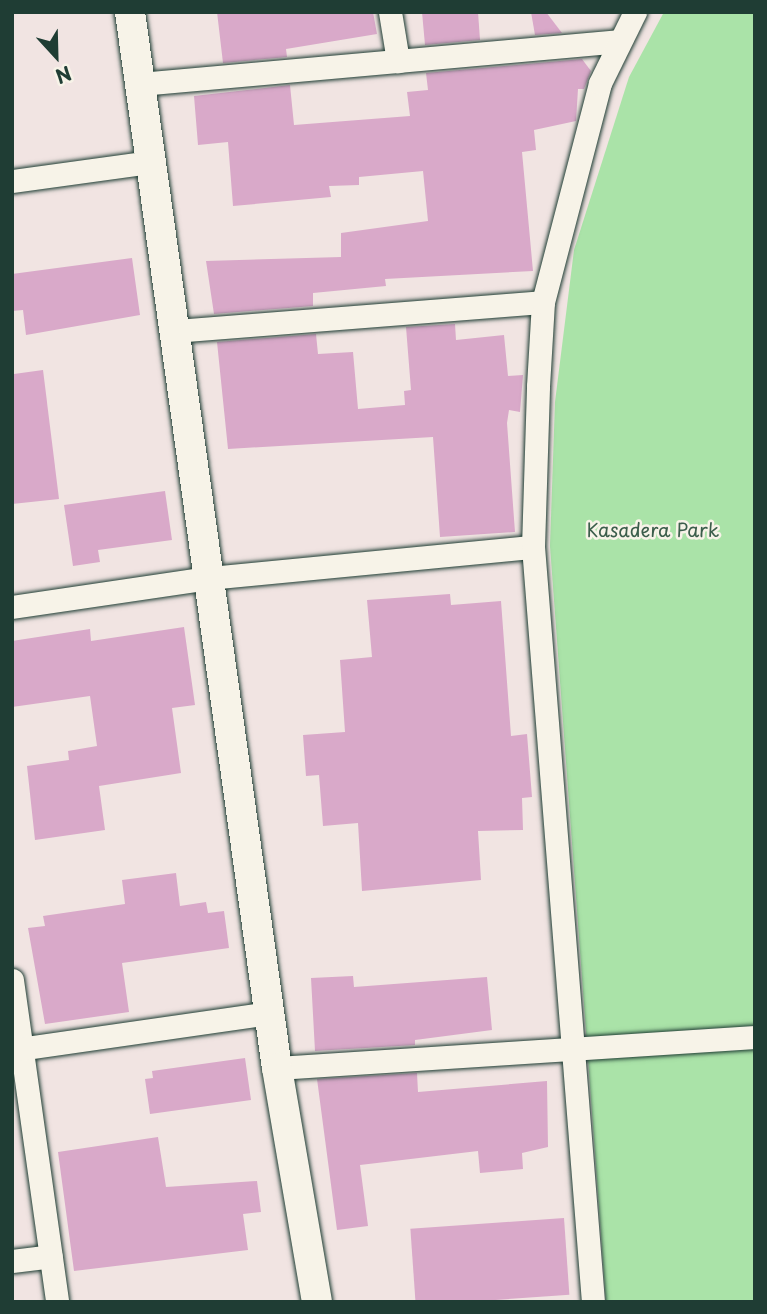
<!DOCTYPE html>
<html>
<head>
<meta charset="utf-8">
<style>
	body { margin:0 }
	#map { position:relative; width:767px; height:1314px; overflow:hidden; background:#f1e4e2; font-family:"Playpen Sans",sans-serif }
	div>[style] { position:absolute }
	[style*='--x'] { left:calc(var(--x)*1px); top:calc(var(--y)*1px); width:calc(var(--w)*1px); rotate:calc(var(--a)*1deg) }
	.green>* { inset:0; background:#aae3a8 }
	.building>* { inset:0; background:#d9a9c9; transform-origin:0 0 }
	.roads { filter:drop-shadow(0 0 2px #1f3d34) drop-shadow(0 0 2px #1f3d34) }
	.minor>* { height:23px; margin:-11.5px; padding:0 11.5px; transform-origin:11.5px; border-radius:11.5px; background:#f7f3e8 }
	.tertiary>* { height:30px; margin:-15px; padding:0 15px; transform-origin:15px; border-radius:15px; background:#f7f3e8 }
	span { translate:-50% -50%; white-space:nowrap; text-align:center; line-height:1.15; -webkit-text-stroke:5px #f7f3e8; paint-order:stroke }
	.park-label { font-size:19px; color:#3b5e4b }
	.frame { position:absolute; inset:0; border:14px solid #1f3d34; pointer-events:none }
	.north { position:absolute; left:21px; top:21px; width:70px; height:70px; -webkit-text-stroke:5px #f7f3e8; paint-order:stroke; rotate:158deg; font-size:19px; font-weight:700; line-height:28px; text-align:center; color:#1f3d34 }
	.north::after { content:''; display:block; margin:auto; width:24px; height:32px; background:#1f3d34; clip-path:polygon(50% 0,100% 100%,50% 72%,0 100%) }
</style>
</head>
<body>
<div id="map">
	<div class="green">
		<i style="clip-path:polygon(664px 12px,755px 12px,755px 1302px,606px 1302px,550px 546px,555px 402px,574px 250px,629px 77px)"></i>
	</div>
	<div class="building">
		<i style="clip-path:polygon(217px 12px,373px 12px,377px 34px,286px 49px,287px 57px,223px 63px)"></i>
		<i style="clip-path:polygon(422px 12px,478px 12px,480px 40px,425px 45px)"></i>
		<i style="clip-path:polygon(531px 12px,546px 12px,562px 33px,535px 35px)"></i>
		<i style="clip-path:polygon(582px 59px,591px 71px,584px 89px,578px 89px,576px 121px,534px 130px,536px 150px,522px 152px,533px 271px,385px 279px,386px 286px,313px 293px,313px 306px,214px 314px,206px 261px,341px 257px,341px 233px,428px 221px,423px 171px,359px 177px,359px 185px,329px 186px,331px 197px,233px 206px,228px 142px,198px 145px,194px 96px,290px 85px,294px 125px,410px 116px,407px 92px,428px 90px,426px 73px)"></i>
		<i style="clip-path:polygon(132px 258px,140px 315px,26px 335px,23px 310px,12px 311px,12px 274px)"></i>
		<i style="clip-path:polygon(455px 324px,456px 340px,504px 335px,508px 376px,523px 375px,520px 412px,509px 410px,507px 423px,515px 532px,440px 537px,433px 437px,228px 449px,217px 342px,316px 334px,318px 354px,353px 352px,358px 409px,405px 405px,404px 391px,411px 390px,406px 327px)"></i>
		<i style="clip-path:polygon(43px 370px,59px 499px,12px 504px,14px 374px)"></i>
		<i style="clip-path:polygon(165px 491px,172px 540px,98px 550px,100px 562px,73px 566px,64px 505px)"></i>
		<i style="clip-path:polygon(450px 594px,451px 605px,501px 601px,511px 736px,527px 734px,532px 797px,522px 798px,523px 830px,478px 831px,481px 880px,362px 891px,358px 823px,323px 826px,319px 775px,306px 776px,303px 735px,345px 732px,340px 660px,372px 657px,367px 600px)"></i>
		<i style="clip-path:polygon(184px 627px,195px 705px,172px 708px,181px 773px,99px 786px,105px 830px,35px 840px,27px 766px,69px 760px,68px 751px,97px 746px,90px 696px,12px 707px,12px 641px,90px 629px,91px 641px)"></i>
		<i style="clip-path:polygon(176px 873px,180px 906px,206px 902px,208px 913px,224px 911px,229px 948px,122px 963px,129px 1012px,45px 1024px,28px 928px,45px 926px,43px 916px,125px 904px,122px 880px)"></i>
		<i style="clip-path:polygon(353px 976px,354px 987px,487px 977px,492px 1030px,415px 1040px,415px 1045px,315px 1051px,311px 978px)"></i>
		<i style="clip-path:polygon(245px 1058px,251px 1100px,150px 1114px,145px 1079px,153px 1078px,152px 1071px)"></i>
		<i style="clip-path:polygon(417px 1073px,418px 1092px,547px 1081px,548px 1147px,522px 1153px,523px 1169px,480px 1173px,478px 1151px,360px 1165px,368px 1226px,337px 1230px,317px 1079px)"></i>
		<i style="clip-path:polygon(158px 1137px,166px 1187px,257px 1181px,261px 1212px,243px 1214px,248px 1250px,74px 1271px,58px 1152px)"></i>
		<i style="left:564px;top:1218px;width:77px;height:154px;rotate:86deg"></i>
	</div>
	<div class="roads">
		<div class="minor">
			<i style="--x:390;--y:12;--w:50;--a:80.7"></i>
			<i style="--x:140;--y:84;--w:477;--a:-5.1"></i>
			<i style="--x:12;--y:181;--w:140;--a:-7.8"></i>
			<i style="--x:175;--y:331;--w:369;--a:-4.5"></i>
			<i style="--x:12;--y:607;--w:199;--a:-8.4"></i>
			<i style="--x:209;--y:578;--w:325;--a:-5.5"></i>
			<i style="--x:12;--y:980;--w:325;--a:82"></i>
			<i style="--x:12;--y:1050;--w:260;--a:-8.2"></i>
			<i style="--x:277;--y:1068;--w:479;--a:-3.7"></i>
			<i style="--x:12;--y:1261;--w:39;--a:-7"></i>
			<i style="--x:593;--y:1302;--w:757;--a:-94.54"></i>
			<i style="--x:533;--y:547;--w:161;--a:-88.2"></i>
			<i style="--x:538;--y:386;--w:84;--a:-86.6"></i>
			<i style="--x:543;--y:302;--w:226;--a:-75.4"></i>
			<i style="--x:600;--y:83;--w:79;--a:-63.8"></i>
		</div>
		<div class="tertiary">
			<i style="--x:130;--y:12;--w:1066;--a:82.08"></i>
			<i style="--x:277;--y:1068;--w:237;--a:80.3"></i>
		</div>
	</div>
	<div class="park-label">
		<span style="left:653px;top:530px">Kasadera Park</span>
	</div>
	<div class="frame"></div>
	<div class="north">N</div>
</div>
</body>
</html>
